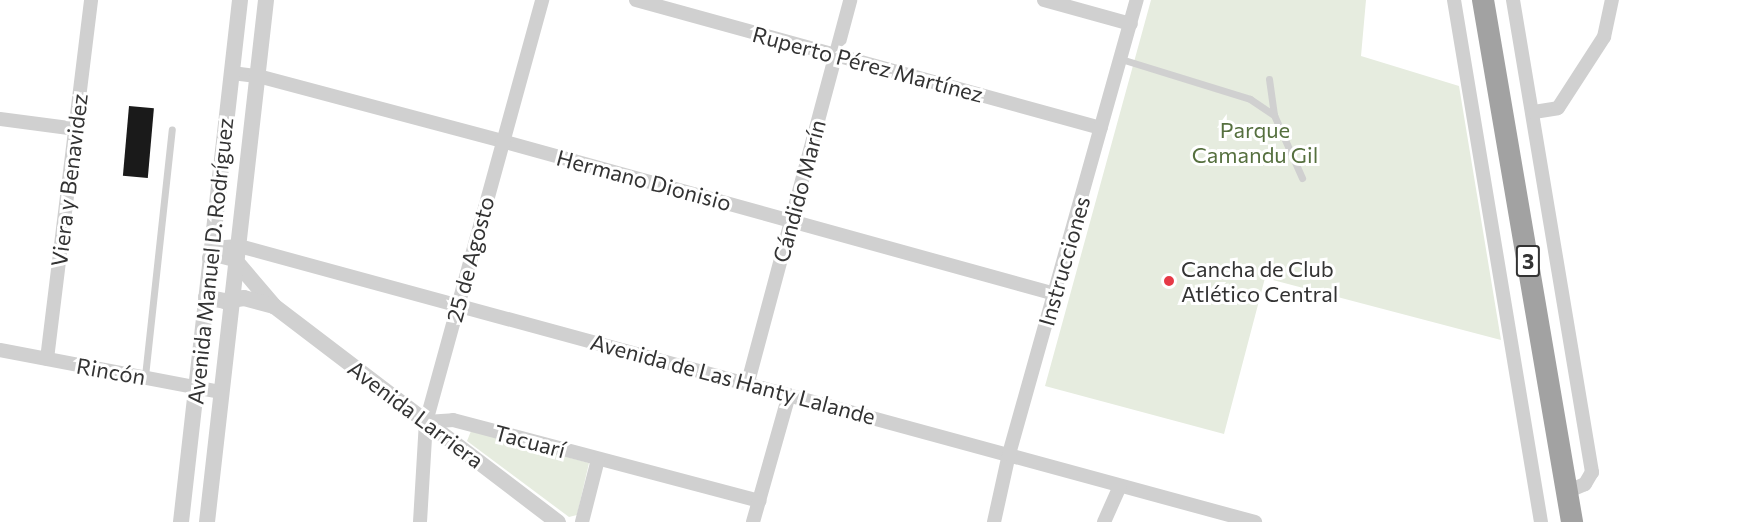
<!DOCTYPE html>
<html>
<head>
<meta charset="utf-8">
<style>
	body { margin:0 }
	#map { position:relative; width:1752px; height:522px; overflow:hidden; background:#fff; font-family:Commissioner,sans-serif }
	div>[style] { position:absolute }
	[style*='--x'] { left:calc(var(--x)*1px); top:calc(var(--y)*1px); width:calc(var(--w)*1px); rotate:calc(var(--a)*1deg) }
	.green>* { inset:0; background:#e6ecdf }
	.building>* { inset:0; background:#1a1a1a; transform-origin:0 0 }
	.service>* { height:7px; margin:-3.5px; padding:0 3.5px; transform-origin:3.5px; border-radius:3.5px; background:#d0d0d0 }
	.minor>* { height:14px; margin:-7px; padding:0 7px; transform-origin:7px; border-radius:7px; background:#d0d0d0 }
	.tertiary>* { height:16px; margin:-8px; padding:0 8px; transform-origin:8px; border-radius:8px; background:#d0d0d0 }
	.trunk>* { height:22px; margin:-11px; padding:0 11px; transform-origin:11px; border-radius:11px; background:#a2a2a2 }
	.dots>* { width:16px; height:16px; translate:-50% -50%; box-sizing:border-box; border:3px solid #fff; border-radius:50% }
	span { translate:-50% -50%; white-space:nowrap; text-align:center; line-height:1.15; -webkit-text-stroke:6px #fff; paint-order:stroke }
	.shield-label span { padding:2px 4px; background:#fff; border:2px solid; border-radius:4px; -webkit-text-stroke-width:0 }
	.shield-label { font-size:21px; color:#333; font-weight:700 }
	.street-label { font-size:22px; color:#333 }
	.park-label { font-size:22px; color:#56703f }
	.poi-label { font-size:22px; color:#333 }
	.left { translate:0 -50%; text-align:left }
</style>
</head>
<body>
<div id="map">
	<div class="green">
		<i style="clip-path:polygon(1151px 0,1366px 0,1361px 56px,1459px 86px,1501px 340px,1265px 278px,1224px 434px,1045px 386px)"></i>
		<i style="clip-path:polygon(471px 431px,589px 463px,577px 515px,569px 517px,467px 441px)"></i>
	</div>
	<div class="building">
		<i style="left:129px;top:106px;width:25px;height:70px;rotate:5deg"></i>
	</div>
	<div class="service">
		<i style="--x:1121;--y:59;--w:135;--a:17.2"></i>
		<i style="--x:1250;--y:99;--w:29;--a:34"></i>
		<i style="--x:1274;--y:115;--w:69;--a:66"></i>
		<i style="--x:1269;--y:79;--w:36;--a:82"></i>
		<i style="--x:145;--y:376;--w:248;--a:-83.8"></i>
	</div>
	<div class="minor">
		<i style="--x:636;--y:0;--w:482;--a:15.4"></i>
		<i style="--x:1044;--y:0;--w:90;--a:15.4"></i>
		<i style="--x:1454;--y:0;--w:529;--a:80.54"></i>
		<i style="--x:1513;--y:0;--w:479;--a:80.5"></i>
		<i style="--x:1592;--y:472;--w:14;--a:120"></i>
		<i style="--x:1585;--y:484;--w:21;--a:157"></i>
		<i style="--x:232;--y:73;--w:26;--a:7"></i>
		<i style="--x:258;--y:76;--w:253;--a:14.9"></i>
		<i style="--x:502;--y:141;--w:574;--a:15.47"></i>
		<i style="--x:1534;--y:112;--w:24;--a:-9"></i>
		<i style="--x:1558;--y:108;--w:85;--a:-57.1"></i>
		<i style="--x:1604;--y:37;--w:38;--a:-78"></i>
		<i style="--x:0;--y:119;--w:77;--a:7.5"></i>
		<i style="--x:211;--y:248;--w:28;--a:-4"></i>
		<i style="--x:239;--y:246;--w:1053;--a:15.2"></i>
		<i style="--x:0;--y:350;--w:225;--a:10.8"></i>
		<i style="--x:47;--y:359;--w:362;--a:-83"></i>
		<i style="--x:748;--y:382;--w:395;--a:-75"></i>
		<i style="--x:426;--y:422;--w:27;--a:-4"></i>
		<i style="--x:453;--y:420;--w:317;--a:14.8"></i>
		<i style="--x:420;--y:522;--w:100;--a:-86.6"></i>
		<i style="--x:426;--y:422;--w:438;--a:-74.6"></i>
		<i style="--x:582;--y:522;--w:65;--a:-75.7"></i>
		<i style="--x:753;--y:522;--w:132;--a:-74.2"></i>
		<i style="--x:994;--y:522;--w:70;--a:-77.6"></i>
		<i style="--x:1009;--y:454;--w:472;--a:-74.3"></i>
		<i style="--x:1104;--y:522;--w:39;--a:-66"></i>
	</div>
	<div class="tertiary">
		<i style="--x:210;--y:258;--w:9;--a:-18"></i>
		<i style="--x:219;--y:255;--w:16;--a:15"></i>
		<i style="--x:234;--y:259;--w:62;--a:49.6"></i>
		<i style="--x:274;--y:306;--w:357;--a:37.3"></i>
		<i style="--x:206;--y:297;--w:19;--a:12"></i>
		<i style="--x:225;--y:301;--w:19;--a:-9"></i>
		<i style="--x:244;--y:298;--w:30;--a:15"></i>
		<i style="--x:181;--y:522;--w:525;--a:-83.55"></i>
		<i style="--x:207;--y:522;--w:525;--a:-83.55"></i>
	</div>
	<div class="trunk">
		<i style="--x:1483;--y:0;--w:530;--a:80.32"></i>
	</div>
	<div class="dots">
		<i style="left:1169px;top:281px;background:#e63946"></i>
	</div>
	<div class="shield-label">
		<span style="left:1528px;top:261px">3</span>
	</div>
	<div class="street-label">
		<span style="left:868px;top:64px;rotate:15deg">Ruperto Pérez Martínez</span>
		<span style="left:69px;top:180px;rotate:-83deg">Viera y Benavidez</span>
		<span style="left:644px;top:180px;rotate:15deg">Hermano Dionisio</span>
		<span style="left:799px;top:191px;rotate:-75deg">Cándido Marín</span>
		<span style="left:470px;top:259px;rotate:-75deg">25 de Agosto</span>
		<span style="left:210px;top:261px;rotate:-84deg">Avenida Manuel D. Rodríguez</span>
		<span style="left:1064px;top:261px;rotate:-74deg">Instrucciones</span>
		<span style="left:111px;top:371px;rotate:10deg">Rincón</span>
		<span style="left:733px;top:379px;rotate:15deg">Avenida de Las Hanty Lalande</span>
		<span style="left:416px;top:414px;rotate:37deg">Avenida Larriera</span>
		<span style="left:530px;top:441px;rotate:15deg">Tacuarí</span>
	</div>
	<div class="park-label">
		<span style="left:1255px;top:142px">Parque<br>Camandu Gil</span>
	</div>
	<div class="poi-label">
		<span class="left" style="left:1181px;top:281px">Cancha de Club<br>Atlético Central</span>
	</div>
</div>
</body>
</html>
